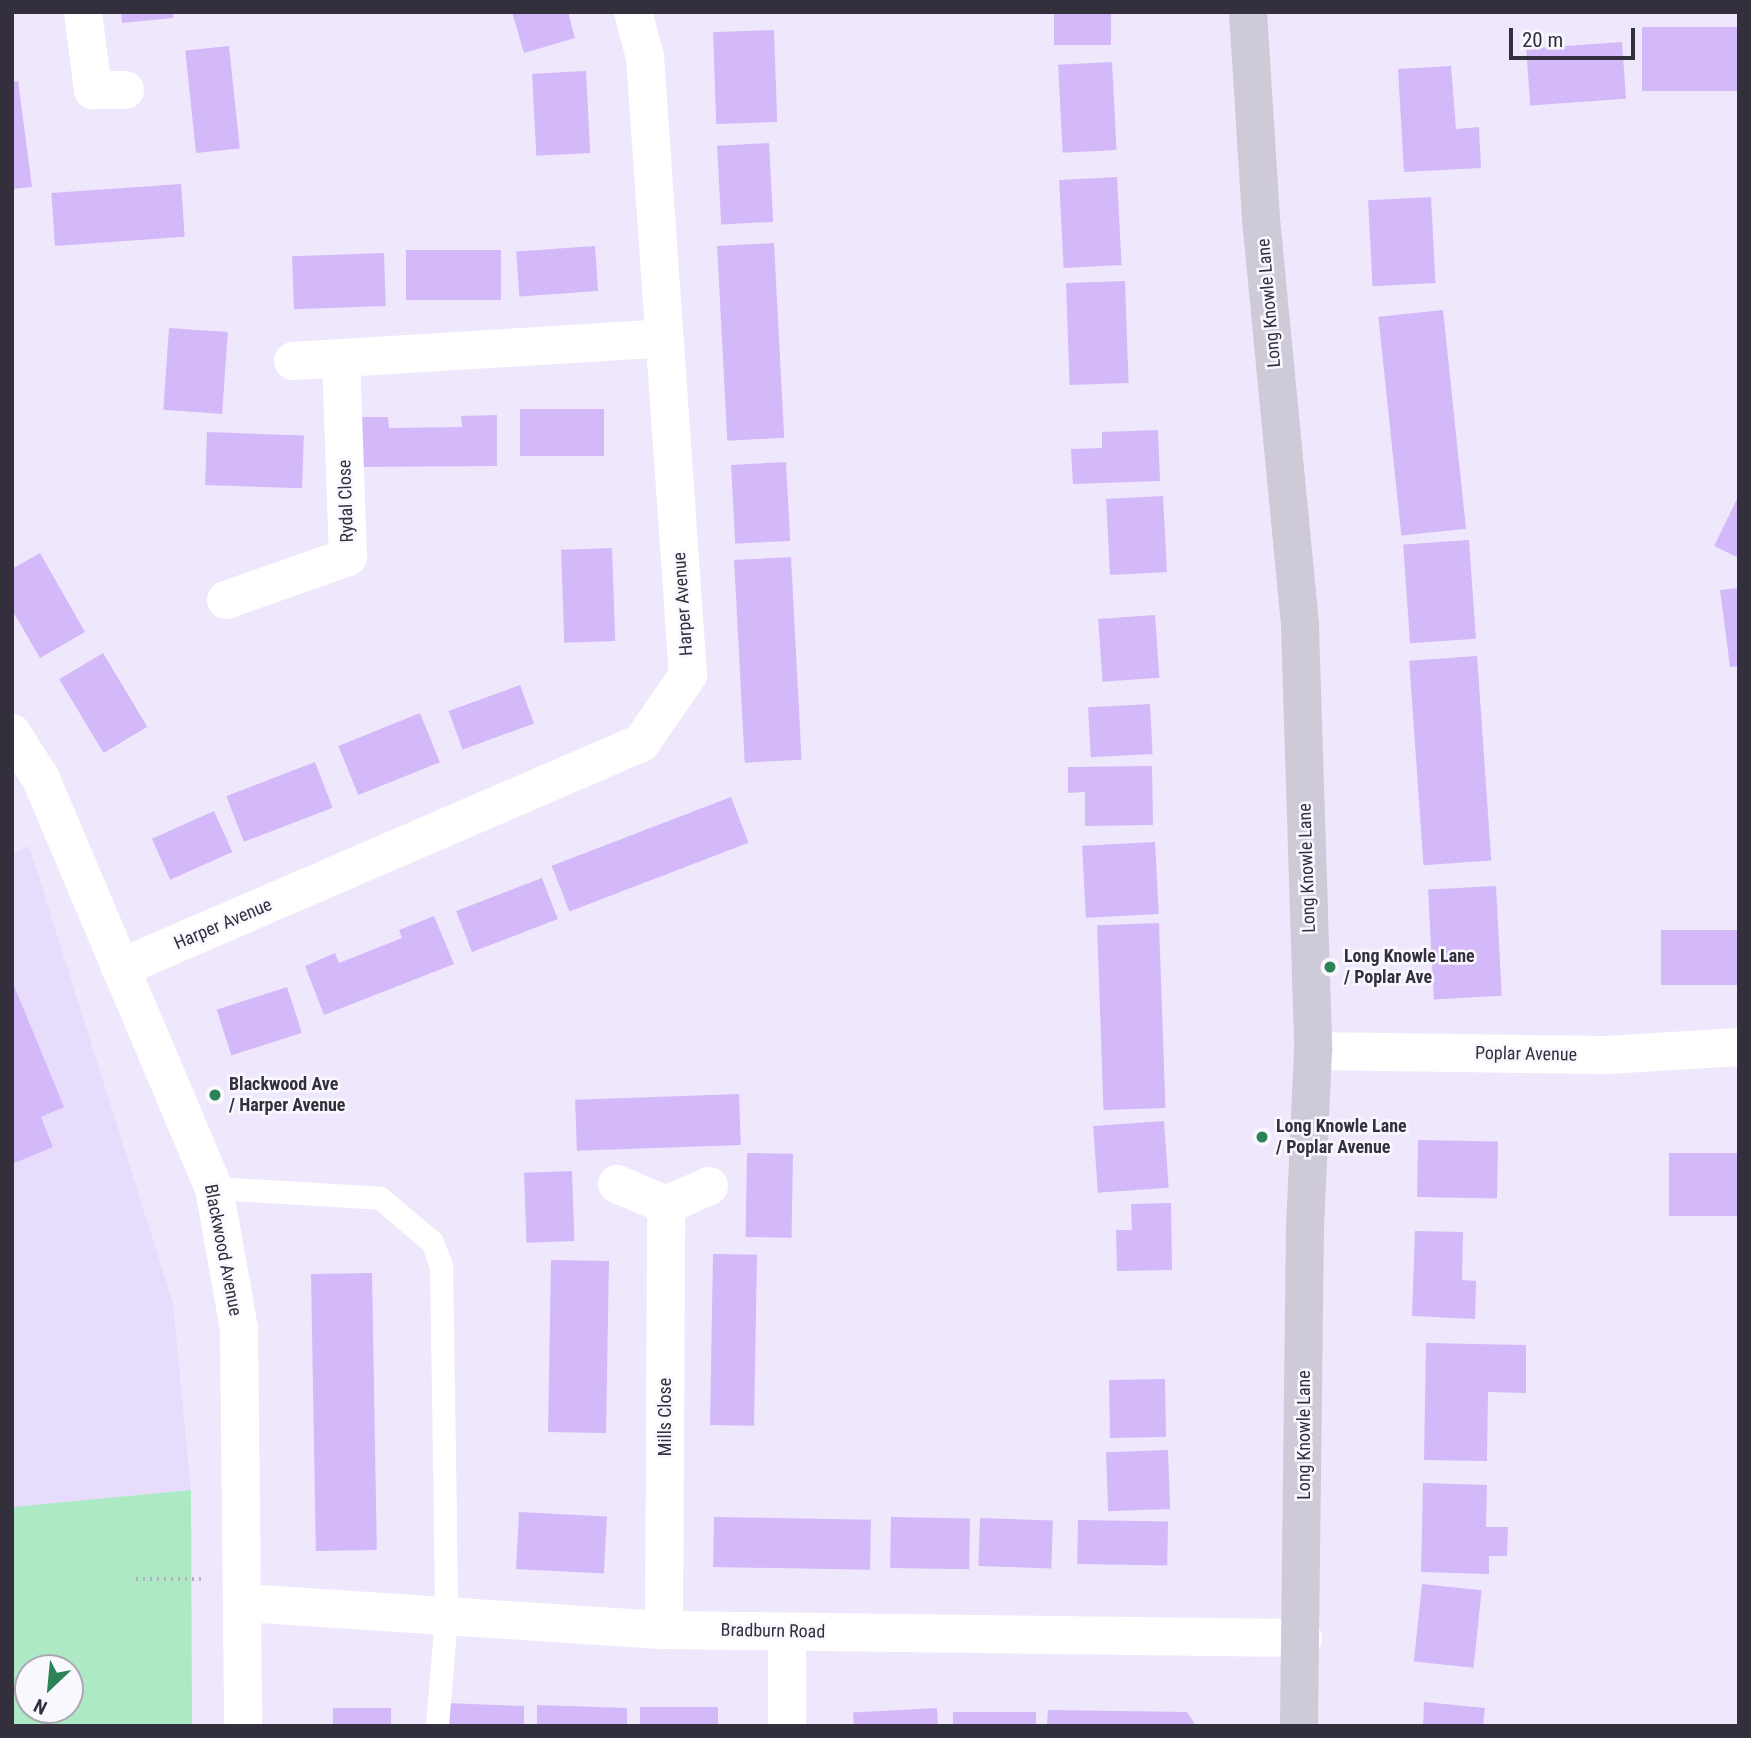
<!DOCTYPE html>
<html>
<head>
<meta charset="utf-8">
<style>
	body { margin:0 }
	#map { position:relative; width:1751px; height:1738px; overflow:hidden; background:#efe8fc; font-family:"Roboto Condensed",sans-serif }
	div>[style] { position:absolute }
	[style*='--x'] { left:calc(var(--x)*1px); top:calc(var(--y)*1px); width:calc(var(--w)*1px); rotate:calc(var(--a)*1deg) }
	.built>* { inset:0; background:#e8dcfc }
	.green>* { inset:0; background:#ace9c4 }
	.building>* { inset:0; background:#d3b9fa; transform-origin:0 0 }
	.path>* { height:4.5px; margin-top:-2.25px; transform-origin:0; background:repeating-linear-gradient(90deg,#b6b0c2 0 2px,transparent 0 7px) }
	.lane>* { height:23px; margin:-11.5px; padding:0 11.5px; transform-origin:11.5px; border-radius:11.5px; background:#fff }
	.street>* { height:38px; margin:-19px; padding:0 19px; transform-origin:19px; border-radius:19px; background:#fff }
	.secondary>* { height:38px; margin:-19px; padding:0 19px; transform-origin:19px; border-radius:19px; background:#cfcad7 }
	.dots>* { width:19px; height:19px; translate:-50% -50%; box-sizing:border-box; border:4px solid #faf8ff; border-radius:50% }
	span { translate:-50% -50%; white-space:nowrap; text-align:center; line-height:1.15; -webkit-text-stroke:5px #faf8ff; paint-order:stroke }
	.street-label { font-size:18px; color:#342f3c }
	.poi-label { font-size:18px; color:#342f3c; font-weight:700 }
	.left { translate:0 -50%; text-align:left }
	.frame { position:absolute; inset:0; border:14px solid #342f3c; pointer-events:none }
	.north { position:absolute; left:14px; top:1654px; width:70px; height:70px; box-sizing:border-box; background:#faf8ff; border:2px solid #aba8b1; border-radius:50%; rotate:206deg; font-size:19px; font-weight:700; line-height:28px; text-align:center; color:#342f3c }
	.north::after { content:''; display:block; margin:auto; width:24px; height:32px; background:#2c8357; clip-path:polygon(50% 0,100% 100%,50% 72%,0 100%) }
	.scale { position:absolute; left:1509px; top:28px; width:126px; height:32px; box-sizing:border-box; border:4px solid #342f3c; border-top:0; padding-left:9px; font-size:21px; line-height:24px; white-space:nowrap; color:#342f3c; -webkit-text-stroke:5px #faf8ff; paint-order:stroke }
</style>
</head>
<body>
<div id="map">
	<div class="built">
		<i style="clip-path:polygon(29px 846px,173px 1303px,191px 1490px,12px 1507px,12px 854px)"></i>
	</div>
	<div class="green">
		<i style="clip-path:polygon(evenodd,191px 1490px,192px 1726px,12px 1726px,12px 1507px,191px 1490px,28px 1668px,70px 1668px,70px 1710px,28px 1710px,28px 1668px)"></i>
	</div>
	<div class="building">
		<i style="clip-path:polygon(121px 12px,173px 12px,173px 18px,122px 23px)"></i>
		<i style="clip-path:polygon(512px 12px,568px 12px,575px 38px,524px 53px)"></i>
		<i style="left:1054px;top:12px;width:57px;height:33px"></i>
		<i style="left:1739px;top:27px;width:64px;height:97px;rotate:90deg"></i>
		<i style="left:774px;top:30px;width:92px;height:61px;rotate:88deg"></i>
		<i style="left:1622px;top:42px;width:57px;height:96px;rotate:86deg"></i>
		<i style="left:229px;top:46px;width:103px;height:44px;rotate:84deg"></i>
		<i style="left:1112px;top:62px;width:88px;height:54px;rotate:87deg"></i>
		<i style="clip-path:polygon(1451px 66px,1456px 129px,1479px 127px,1481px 168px,1404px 172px,1398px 69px)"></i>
		<i style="left:586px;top:71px;width:82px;height:54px;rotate:87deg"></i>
		<i style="clip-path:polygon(18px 81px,32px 187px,12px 189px,12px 82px)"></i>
		<i style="left:769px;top:143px;width:79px;height:52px;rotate:87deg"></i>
		<i style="left:1117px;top:177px;width:88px;height:58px;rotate:87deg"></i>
		<i style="left:181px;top:184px;width:53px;height:130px;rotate:86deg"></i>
		<i style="left:1431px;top:197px;width:86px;height:63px;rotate:87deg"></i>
		<i style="left:774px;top:243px;width:195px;height:57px;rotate:87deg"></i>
		<i style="left:595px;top:246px;width:45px;height:79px;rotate:86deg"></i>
		<i style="left:501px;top:250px;width:50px;height:95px;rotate:90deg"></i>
		<i style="left:384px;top:253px;width:53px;height:92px;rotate:88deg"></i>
		<i style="left:1125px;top:281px;width:102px;height:59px;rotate:88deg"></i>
		<i style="left:1443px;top:310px;width:220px;height:65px;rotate:84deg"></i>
		<i style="left:169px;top:328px;width:59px;height:82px;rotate:4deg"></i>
		<i style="left:604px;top:409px;width:47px;height:84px;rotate:90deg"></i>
		<i style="clip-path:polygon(497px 415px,497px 466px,359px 467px,359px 417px,388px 417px,389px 428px,462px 427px,461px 416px)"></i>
		<i style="clip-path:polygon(1158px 430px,1160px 481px,1073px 484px,1071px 449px,1102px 448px,1102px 432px)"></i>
		<i style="left:207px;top:432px;width:97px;height:53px;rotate:2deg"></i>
		<i style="left:786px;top:462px;width:79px;height:55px;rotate:87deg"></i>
		<i style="clip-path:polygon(1739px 495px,1739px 558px,1714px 546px)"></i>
		<i style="left:1163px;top:496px;width:76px;height:57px;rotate:87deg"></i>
		<i style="left:1469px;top:540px;width:99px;height:66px;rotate:86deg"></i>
		<i style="left:612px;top:548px;width:93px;height:51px;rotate:88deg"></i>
		<i style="clip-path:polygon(40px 553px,85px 632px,40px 658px,12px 610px,12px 569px)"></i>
		<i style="left:791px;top:557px;width:203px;height:57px;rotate:87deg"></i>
		<i style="clip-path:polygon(1739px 588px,1739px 666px,1730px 667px,1720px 590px)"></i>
		<i style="left:1155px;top:615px;width:63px;height:57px;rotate:86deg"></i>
		<i style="left:103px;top:653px;width:86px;height:51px;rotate:59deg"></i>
		<i style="left:1477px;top:656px;width:205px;height:68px;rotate:86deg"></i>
		<i style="left:520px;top:685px;width:41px;height:76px;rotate:70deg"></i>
		<i style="left:1150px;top:704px;width:50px;height:62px;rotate:87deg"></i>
		<i style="left:420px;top:713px;width:53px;height:88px;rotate:68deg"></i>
		<i style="left:315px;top:762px;width:49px;height:95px;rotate:69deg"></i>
		<i style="clip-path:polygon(1152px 766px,1153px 825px,1085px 826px,1085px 792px,1068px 793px,1068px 767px)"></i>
		<i style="left:731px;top:797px;width:49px;height:192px;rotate:69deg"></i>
		<i style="left:214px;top:811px;width:45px;height:68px;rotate:66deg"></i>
		<i style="left:1155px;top:842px;width:72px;height:73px;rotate:87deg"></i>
		<i style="left:542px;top:878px;width:44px;height:92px;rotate:69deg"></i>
		<i style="left:1496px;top:886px;width:110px;height:68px;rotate:87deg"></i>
		<i style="clip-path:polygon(434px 916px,454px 964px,324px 1015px,305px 966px,335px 953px,339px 963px,402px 938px,399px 930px)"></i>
		<i style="left:1159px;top:923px;width:185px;height:62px;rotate:88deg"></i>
		<i style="left:1739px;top:930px;width:55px;height:78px;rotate:90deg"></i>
		<i style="clip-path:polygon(12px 981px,64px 1107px,41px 1117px,53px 1147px,12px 1164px)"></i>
		<i style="left:287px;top:987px;width:48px;height:74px;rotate:72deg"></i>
		<i style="left:739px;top:1094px;width:51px;height:164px;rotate:88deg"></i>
		<i style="left:1164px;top:1121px;width:67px;height:71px;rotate:86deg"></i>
		<i style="left:1418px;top:1140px;width:80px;height:57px;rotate:1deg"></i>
		<i style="left:747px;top:1153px;width:46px;height:84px;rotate:1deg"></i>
		<i style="left:1739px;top:1153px;width:63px;height:70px;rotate:90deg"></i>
		<i style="left:572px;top:1171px;width:70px;height:48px;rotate:88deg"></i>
		<i style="clip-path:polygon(1171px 1203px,1172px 1270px,1117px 1271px,1116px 1230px,1132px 1230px,1131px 1204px)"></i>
		<i style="clip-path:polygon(1415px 1231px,1463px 1232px,1462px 1280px,1476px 1281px,1475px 1319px,1412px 1316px)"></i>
		<i style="left:713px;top:1254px;width:44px;height:171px;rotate:1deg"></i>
		<i style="left:551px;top:1260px;width:58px;height:172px;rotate:1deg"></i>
		<i style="left:372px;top:1273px;width:277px;height:61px;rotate:89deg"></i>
		<i style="clip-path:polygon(1426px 1343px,1526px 1345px,1526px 1393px,1488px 1392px,1487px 1461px,1424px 1460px)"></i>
		<i style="left:1165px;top:1379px;width:58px;height:56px;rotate:89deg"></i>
		<i style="left:1168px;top:1450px;width:59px;height:62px;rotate:88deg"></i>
		<i style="clip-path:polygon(1423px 1483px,1487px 1485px,1486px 1527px,1508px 1527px,1507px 1556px,1489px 1556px,1489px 1574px,1421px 1572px)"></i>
		<i style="left:519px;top:1512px;width:88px;height:57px;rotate:3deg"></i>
		<i style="left:714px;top:1517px;width:157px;height:50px;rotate:1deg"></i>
		<i style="left:891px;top:1517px;width:79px;height:51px;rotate:1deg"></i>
		<i style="left:980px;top:1518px;width:73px;height:48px;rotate:2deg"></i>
		<i style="left:1078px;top:1520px;width:90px;height:44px;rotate:1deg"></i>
		<i style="left:1422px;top:1584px;width:60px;height:78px;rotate:6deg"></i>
		<i style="clip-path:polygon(1424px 1702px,1485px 1708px,1483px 1726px,1423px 1726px)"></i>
		<i style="clip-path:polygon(446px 1703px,524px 1706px,524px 1726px,445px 1726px)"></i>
		<i style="clip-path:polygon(537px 1705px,627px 1708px,627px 1726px,537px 1726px)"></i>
		<i style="left:640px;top:1707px;width:78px;height:19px"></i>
		<i style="left:333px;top:1708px;width:58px;height:18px"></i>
		<i style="left:937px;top:1708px;width:18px;height:84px;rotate:87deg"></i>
		<i style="clip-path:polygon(1048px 1710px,1187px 1712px,1196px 1726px,1047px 1726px)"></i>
		<i style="left:953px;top:1712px;width:83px;height:14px"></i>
	</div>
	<div class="path">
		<i style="--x:136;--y:1579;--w:65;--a:0"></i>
	</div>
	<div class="lane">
		<i style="--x:214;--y:1188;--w:166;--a:3.4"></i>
		<i style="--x:380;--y:1198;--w:68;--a:40.2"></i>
		<i style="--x:432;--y:1242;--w:26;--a:69"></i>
		<i style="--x:441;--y:1266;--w:263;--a:89.1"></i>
		<i style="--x:445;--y:1529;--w:87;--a:89.3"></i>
		<i style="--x:446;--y:1616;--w:110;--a:94.7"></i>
	</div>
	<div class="street">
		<i style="--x:83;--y:12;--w:79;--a:82.7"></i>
		<i style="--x:93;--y:90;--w:32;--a:0"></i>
		<i style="--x:293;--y:361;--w:372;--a:-3.5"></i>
		<i style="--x:226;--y:600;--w:129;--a:-19.4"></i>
		<i style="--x:348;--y:557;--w:198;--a:-92"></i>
		<i style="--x:12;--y:733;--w:54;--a:57.8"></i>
		<i style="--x:41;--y:779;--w:444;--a:67.1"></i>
		<i style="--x:214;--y:1188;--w:142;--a:79.9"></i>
		<i style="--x:239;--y:1328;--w:398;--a:89.4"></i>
		<i style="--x:120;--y:968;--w:568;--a:-23.36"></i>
		<i style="--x:641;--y:743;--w:83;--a:-55.3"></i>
		<i style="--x:688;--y:675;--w:619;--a:-93.98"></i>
		<i style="--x:645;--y:57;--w:47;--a:-104.9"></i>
		<i style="--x:1313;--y:1051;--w:294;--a:0.8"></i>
		<i style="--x:1607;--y:1055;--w:132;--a:-3.5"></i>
		<i style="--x:617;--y:1184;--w:53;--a:23.2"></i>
		<i style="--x:666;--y:1205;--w:47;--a:-23.8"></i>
		<i style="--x:244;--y:1603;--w:421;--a:3.7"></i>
		<i style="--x:664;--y:1630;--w:639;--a:0.72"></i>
		<i style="--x:664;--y:1630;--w:425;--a:-89.7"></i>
		<i style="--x:787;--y:1632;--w:94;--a:90"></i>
	</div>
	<div class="secondary">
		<i style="--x:1248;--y:12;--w:207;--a:86.4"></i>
		<i style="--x:1261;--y:219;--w:409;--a:84.5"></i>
		<i style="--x:1300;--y:626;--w:425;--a:88.2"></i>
		<i style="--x:1313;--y:1051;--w:175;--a:92.6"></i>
		<i style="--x:1305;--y:1226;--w:500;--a:90.69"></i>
	</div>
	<div class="dots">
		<i style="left:1330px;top:967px;background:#2c8357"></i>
		<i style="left:215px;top:1095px;background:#2c8357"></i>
		<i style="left:1262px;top:1137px;background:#2c8357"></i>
	</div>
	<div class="street-label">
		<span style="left:1269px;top:303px;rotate:-95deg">Long Knowle Lane</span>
		<span style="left:346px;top:501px;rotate:-92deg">Rydal Close</span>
		<span style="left:683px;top:604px;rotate:-94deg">Harper Avenue</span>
		<span style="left:1307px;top:868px;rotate:-92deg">Long Knowle Lane</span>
		<span style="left:223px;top:924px;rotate:-23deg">Harper Avenue</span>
		<span style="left:1526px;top:1054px;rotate:1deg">Poplar Avenue</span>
		<span style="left:223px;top:1250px;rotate:79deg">Blackwood Avenue</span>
		<span style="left:665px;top:1417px;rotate:-90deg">Mills Close</span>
		<span style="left:1304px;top:1435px;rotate:-90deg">Long Knowle Lane</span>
		<span style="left:773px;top:1631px;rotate:1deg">Bradburn Road</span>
	</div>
	<div class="poi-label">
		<span class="left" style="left:1344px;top:967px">Long Knowle Lane<br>/ Poplar Ave</span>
		<span class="left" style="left:229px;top:1095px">Blackwood Ave<br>/ Harper Avenue</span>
		<span class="left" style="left:1276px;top:1137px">Long Knowle Lane<br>/ Poplar Avenue</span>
	</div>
	<div class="frame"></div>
	<div class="north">N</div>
	<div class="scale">20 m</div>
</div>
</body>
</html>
